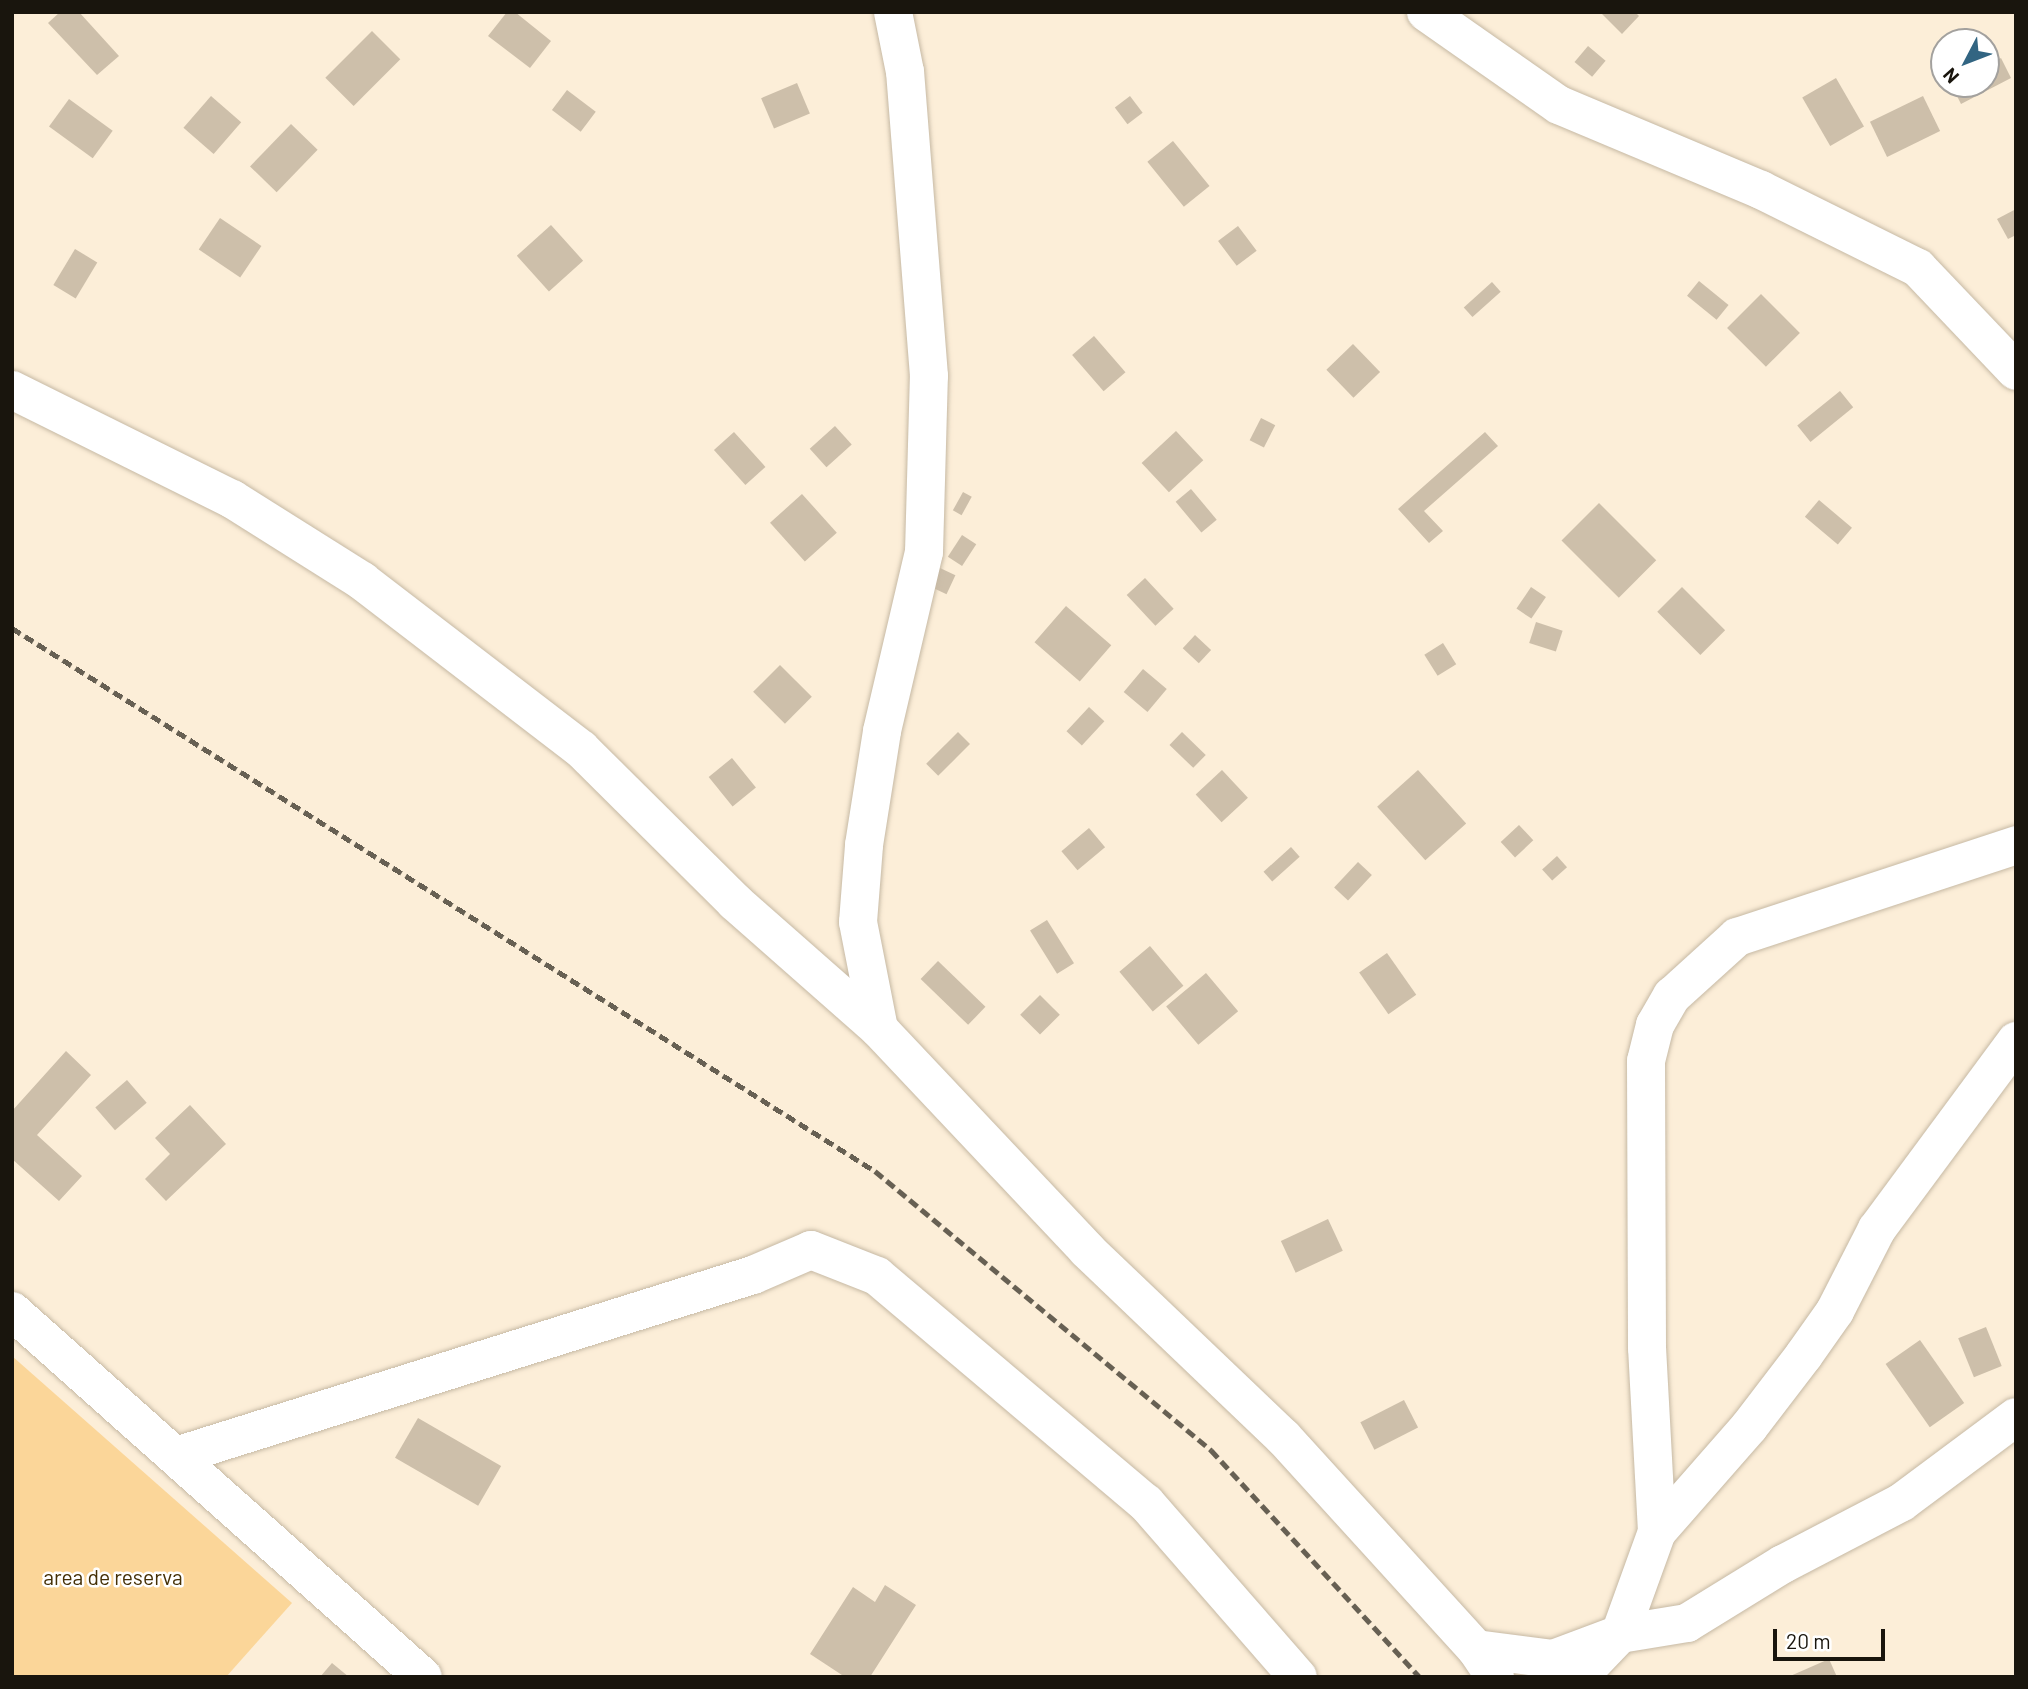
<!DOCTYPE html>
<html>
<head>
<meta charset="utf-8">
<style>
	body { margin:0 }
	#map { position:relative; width:2028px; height:1689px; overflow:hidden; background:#fceed8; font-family:Barlow,sans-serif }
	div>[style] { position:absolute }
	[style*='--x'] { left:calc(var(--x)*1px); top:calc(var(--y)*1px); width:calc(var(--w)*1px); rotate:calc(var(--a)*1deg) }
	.green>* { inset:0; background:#fbd699 }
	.building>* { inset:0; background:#cdbfaa; transform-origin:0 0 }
	.roads { filter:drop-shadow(0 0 2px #c6b9a4) drop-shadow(0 0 2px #c6b9a4) }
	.street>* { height:38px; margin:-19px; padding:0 19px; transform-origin:19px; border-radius:19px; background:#fff }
	.rail>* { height:5px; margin-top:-2.5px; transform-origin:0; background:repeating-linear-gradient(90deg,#676053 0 10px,transparent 0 15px) }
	span { translate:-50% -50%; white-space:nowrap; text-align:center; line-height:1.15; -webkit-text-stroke:5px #fff; paint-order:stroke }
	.park-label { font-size:21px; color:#453006 }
	.frame { position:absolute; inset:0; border:14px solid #19150d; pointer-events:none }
	.north { position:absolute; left:1930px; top:28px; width:70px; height:70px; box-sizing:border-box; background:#fff; border:2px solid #a3a19e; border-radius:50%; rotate:228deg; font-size:19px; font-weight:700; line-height:28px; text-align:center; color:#19150d }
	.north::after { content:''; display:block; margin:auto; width:24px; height:32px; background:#326582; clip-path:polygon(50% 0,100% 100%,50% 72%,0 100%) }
	.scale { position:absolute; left:1773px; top:1629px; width:112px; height:32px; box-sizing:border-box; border:4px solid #19150d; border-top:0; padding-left:9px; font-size:21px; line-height:24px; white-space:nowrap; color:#19150d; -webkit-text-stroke:5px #fff; paint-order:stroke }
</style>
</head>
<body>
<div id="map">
	<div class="green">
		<i style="clip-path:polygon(12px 1356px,292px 1603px,226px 1677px,12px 1677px)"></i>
	</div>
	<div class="building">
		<i style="clip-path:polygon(60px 12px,79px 12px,119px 56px,97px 75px,48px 23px)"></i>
		<i style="clip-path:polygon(507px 12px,515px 12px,551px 41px,530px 68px,488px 36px)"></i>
		<i style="clip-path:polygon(1600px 12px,1635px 12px,1639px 16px,1622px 34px)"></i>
		<i style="left:372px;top:31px;width:40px;height:66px;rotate:45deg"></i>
		<i style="left:1588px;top:46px;width:23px;height:21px;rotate:40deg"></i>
		<i style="clip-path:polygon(2001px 58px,2011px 78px,1961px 104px,1951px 84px,1986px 84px,1986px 66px)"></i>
		<i style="left:1836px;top:78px;width:56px;height:39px;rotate:60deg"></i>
		<i style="left:797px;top:83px;width:33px;height:39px;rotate:67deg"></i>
		<i style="left:567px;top:90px;width:36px;height:25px;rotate:37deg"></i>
		<i style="left:211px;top:96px;width:40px;height:42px;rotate:41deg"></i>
		<i style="left:1130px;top:96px;width:21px;height:19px;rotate:53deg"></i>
		<i style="left:1923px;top:96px;width:39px;height:59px;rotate:64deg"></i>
		<i style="left:69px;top:99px;width:54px;height:34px;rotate:36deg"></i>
		<i style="left:291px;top:124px;width:37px;height:59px;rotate:44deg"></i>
		<i style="left:1173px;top:141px;width:58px;height:33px;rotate:51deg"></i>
		<i style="clip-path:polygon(2016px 209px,2016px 235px,2008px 239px,1997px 219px)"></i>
		<i style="left:220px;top:218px;width:50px;height:38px;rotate:34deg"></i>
		<i style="left:551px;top:225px;width:48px;height:46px;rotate:48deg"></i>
		<i style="left:1238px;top:226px;width:31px;height:25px;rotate:53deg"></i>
		<i style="left:75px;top:249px;width:26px;height:42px;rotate:31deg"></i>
		<i style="left:1699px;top:281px;width:38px;height:19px;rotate:39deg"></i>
		<i style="left:1492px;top:282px;width:13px;height:38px;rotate:48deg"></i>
		<i style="left:1761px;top:294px;width:55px;height:48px;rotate:45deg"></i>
		<i style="left:1094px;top:336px;width:48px;height:29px;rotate:49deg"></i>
		<i style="left:1353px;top:344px;width:39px;height:37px;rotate:46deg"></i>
		<i style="left:1840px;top:391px;width:21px;height:55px;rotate:51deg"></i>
		<i style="left:1261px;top:418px;width:16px;height:25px;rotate:27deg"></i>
		<i style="left:835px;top:426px;width:25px;height:34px;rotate:48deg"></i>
		<i style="left:1176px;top:431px;width:40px;height:47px;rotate:47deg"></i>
		<i style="left:734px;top:432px;width:47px;height:27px;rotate:48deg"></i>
		<i style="clip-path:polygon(1485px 432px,1498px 446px,1424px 511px,1443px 531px,1429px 543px,1398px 509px)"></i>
		<i style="left:1191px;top:489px;width:40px;height:20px;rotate:50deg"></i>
		<i style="left:963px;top:492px;width:10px;height:21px;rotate:29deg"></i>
		<i style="left:802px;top:494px;width:52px;height:43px;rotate:48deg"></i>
		<i style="left:1819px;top:500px;width:43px;height:22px;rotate:40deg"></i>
		<i style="left:1599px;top:503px;width:81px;height:53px;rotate:45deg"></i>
		<i style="left:962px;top:535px;width:17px;height:26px;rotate:33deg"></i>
		<i style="left:940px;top:568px;width:17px;height:21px;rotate:25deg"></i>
		<i style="left:1145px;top:578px;width:42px;height:25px;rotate:47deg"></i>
		<i style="left:1531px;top:587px;width:18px;height:26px;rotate:34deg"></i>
		<i style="left:1682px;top:587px;width:61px;height:35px;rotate:45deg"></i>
		<i style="left:1066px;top:606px;width:60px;height:48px;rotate:41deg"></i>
		<i style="left:1536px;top:622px;width:28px;height:22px;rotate:18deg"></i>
		<i style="left:1195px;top:635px;width:22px;height:18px;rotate:43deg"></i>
		<i style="left:1443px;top:643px;width:25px;height:22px;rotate:58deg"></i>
		<i style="left:780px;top:665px;width:45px;height:38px;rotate:45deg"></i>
		<i style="left:1143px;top:669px;width:31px;height:30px;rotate:40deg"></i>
		<i style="left:1089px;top:707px;width:21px;height:33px;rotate:43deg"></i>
		<i style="left:958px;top:732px;width:17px;height:45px;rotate:45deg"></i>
		<i style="left:1182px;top:732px;width:33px;height:18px;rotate:44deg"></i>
		<i style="left:732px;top:758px;width:38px;height:30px;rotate:51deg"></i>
		<i style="left:1222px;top:770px;width:38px;height:36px;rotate:47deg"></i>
		<i style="left:1418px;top:770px;width:72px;height:55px;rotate:48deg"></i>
		<i style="left:1519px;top:825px;width:21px;height:25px;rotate:47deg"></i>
		<i style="left:1089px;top:828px;width:25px;height:36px;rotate:50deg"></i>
		<i style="left:1291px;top:847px;width:13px;height:37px;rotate:48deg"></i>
		<i style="left:1557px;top:856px;width:15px;height:20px;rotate:48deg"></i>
		<i style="left:1358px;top:862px;width:19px;height:35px;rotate:43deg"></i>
		<i style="left:1047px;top:920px;width:51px;height:20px;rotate:58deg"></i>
		<i style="left:1150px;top:946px;width:52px;height:40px;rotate:50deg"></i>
		<i style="left:1387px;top:953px;width:51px;height:34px;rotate:55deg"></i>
		<i style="left:938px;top:961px;width:66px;height:25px;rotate:44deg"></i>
		<i style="left:1206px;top:973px;width:50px;height:52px;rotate:50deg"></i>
		<i style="left:1040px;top:995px;width:28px;height:28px;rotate:45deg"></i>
		<i style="clip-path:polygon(66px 1051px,91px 1075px,37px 1135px,82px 1176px,59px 1201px,12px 1159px,12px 1111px)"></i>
		<i style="left:127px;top:1080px;width:30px;height:42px;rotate:49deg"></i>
		<i style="clip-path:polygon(190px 1105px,226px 1144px,166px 1201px,145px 1179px,170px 1154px,155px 1138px)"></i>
		<i style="left:1328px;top:1219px;width:35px;height:52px;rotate:65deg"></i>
		<i style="left:1986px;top:1327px;width:42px;height:30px;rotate:68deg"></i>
		<i style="left:1920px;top:1340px;width:77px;height:42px;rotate:55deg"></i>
		<i style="left:1404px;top:1400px;width:31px;height:49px;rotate:63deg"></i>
		<i style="left:418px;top:1418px;width:96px;height:46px;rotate:30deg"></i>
		<i style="clip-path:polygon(885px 1585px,916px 1605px,870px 1677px,845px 1677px,810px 1654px,853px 1587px,875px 1602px)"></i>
		<i style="clip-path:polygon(1829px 1659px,1837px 1677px,1788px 1677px)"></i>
		<i style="clip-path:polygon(332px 1663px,349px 1677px,320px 1677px)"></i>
	</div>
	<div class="roads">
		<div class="street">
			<i style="--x:1426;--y:12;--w:162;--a:35"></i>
			<i style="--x:1559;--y:105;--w:219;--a:22.8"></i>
			<i style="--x:1761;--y:190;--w:175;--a:26.4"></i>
			<i style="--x:1918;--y:268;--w:142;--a:46.4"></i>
			<i style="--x:12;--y:390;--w:246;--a:26.4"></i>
			<i style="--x:232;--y:499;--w:154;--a:32.2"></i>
			<i style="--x:362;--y:581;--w:276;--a:37.5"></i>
			<i style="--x:581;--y:749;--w:217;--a:44.8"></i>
			<i style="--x:735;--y:902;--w:192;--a:41.4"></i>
			<i style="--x:879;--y:1029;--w:303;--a:46.7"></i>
			<i style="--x:1087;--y:1250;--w:271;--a:43.7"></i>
			<i style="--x:1283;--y:1437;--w:287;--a:47.7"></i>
			<i style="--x:1476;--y:1649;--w:34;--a:56"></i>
			<i style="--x:879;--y:1029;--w:109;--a:-101.1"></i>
			<i style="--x:858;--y:922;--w:77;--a:-85.5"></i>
			<i style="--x:864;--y:845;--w:115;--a:-81"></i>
			<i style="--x:882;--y:731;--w:184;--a:-76.8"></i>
			<i style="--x:924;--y:552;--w:176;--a:-88.4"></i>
			<i style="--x:929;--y:376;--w:305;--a:-94.5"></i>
			<i style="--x:905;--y:72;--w:61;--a:-101.3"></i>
			<i style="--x:12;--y:1311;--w:550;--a:41.69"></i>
			<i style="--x:176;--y:1456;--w:605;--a:-17.42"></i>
			<i style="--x:753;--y:1275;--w:63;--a:-23.3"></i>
			<i style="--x:811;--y:1250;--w:71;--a:21.5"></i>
			<i style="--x:877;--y:1276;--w:352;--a:40.2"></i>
			<i style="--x:1146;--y:1503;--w:231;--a:48.9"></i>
			<i style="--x:1657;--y:1532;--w:184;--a:-93.1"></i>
			<i style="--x:1647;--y:1348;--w:287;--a:-90.2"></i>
			<i style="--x:1646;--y:1061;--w:37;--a:-76"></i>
			<i style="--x:1655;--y:1025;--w:34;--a:-60"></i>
			<i style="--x:1672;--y:996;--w:88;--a:-42.2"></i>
			<i style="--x:1737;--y:937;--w:294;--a:-18.2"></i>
			<i style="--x:1476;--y:1649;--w:78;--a:7.4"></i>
			<i style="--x:1553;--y:1659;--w:72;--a:-20.5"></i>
			<i style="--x:1620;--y:1634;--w:68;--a:-9.3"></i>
			<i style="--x:1687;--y:1623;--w:113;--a:-31.6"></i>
			<i style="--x:1783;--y:1564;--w:134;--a:-27.5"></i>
			<i style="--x:1902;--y:1502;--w:142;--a:-36.7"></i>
			<i style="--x:1579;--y:1677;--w:59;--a:-46.4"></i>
			<i style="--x:1620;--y:1634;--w:109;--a:-70.1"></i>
			<i style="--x:1657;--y:1532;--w:140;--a:-48.8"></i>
			<i style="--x:1749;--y:1427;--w:91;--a:-52.6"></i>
			<i style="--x:1804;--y:1355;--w:54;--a:-54.8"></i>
			<i style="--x:1835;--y:1311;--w:92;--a:-62.9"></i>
			<i style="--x:1877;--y:1229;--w:234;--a:-53.5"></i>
		</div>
	</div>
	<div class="rail">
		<i style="--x:12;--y:628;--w:1020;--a:32.18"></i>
		<i style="--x:875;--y:1171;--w:437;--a:39.7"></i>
		<i style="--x:1211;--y:1450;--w:309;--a:47.4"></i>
	</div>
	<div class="park-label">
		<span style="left:113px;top:1577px">area de reserva</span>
	</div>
	<div class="frame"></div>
	<div class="north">N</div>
	<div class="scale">20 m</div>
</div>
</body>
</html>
